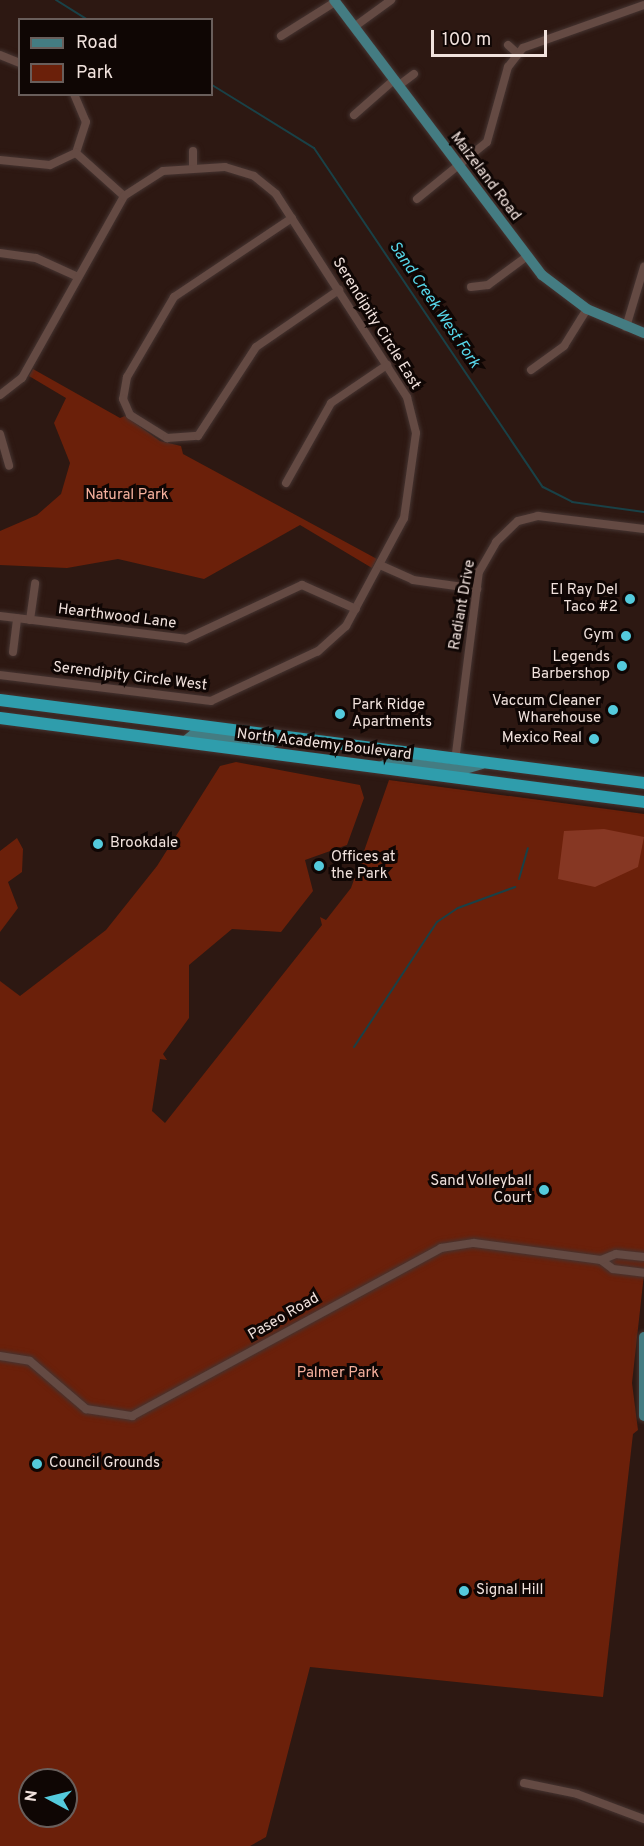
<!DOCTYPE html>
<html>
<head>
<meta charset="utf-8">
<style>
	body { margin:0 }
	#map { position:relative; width:644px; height:1846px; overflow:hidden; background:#2d1812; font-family:Overpass,sans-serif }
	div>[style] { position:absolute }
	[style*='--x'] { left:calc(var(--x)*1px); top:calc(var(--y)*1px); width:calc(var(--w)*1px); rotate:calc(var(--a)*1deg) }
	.green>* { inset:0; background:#6b200a }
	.forest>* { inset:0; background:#863723 }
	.stream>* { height:2px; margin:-1px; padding:0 1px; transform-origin:1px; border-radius:1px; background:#194147 }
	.roads { filter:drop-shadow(0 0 2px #453431) drop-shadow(0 0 2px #453431) }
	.minor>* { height:8px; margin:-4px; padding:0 4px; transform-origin:4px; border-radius:4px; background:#644a43 }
	.major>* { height:10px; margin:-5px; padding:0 5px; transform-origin:5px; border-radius:5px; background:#447c82 }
	.highway>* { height:12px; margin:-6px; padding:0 6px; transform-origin:6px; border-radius:6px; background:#2f9dac }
	.dots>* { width:16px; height:16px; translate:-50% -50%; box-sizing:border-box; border:3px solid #0f0604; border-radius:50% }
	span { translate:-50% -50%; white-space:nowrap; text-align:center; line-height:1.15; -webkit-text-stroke:6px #0f0604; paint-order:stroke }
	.street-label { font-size:15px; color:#f1e2dd }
	.park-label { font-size:15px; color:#f6b19e }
	.poi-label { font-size:15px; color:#f1e2dd }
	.right { translate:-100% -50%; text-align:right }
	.left { translate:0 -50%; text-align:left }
	.water-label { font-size:16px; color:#57d7ea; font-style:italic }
	.legend { position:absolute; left:18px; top:18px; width:195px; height:78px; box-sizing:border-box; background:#0f0604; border:2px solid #695e5b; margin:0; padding:8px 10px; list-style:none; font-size:18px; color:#f1e2dd }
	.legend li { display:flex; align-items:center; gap:12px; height:30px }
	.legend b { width:30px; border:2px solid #695e5b }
	.north { position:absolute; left:18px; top:1768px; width:60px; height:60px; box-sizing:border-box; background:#0f0604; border:2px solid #695e5b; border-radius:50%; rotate:277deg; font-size:16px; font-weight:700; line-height:24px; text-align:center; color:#f1e2dd }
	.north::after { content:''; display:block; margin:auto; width:21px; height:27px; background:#54cadc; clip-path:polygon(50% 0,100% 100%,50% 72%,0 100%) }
	.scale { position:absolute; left:431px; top:30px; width:116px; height:27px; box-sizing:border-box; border:3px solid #f1e2dd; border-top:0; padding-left:8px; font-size:18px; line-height:21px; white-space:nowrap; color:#f1e2dd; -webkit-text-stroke:4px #0f0604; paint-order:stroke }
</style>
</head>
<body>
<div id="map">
	<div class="green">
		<i style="clip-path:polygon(33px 369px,120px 418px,125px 416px,160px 441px,181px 446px,183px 454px,377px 559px,372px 568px,300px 525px,204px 579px,118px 559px,67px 568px,0 565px,0 531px,37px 515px,61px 494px,70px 463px,54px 423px,66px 398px,29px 376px)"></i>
		<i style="clip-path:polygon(evenodd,236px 762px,360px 785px,364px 798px,347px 845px,305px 860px,313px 891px,281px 932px,232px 929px,189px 965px,189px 1018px,163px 1054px,167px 1060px,160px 1059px,152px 1111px,165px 1123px,322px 925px,320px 917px,326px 920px,351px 888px,389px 780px,644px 814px,644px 1274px,632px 1383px,638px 1430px,633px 1434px,603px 1697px,310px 1667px,266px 1837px,250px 1846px,0 1846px,0 981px,20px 996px,106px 930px,157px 866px,220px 766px,236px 762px,30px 1780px,66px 1780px,66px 1816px,30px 1816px,30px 1780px)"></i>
		<i style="clip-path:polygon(17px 838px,23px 849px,22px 872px,8px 882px,18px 908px,0 932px,0 851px)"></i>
	</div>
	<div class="forest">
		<i style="clip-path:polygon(604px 829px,644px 837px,638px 867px,595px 887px,558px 879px,564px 831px)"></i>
	</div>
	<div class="stream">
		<i style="--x:56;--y:0;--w:38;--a:32"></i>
		<i style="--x:212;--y:85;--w:120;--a:31.7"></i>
		<i style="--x:314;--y:148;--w:409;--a:56"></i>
		<i style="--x:543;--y:487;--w:33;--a:27"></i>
		<i style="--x:572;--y:502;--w:73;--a:7.9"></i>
		<i style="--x:519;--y:879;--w:32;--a:-74"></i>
		<i style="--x:354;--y:1047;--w:150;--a:-56.4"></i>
		<i style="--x:437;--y:922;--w:25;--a:-34"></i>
		<i style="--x:458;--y:908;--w:61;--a:-20.2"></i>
	</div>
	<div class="roads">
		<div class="minor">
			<i style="--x:354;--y:27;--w:46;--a:-36.1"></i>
			<i style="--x:281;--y:36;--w:64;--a:-32.2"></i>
			<i style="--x:508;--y:45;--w:12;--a:42"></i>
			<i style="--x:0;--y:55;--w:22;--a:22"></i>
			<i style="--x:398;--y:86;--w:20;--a:-37"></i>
			<i style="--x:74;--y:94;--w:30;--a:67"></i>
			<i style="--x:86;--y:122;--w:33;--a:108"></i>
			<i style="--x:354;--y:115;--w:53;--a:-41.2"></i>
			<i style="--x:0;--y:160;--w:50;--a:5.7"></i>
			<i style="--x:50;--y:165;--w:29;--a:-25"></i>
			<i style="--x:76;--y:153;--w:64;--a:41.9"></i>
			<i style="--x:193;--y:166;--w:15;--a:-90"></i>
			<i style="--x:417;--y:199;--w:90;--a:-39.2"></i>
			<i style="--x:487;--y:142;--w:78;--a:-74.4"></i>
			<i style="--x:508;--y:67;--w:24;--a:-52"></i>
			<i style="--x:523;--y:48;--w:128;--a:-19.6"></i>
			<i style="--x:292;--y:218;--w:142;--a:146.2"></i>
			<i style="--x:174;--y:297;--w:93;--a:120.4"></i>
			<i style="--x:127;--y:377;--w:22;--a:100"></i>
			<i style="--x:123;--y:399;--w:17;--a:66"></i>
			<i style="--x:130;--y:415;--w:44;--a:31.9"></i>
			<i style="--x:167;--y:438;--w:31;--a:-4"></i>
			<i style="--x:198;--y:436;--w:106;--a:-56.9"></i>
			<i style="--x:256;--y:347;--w:101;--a:-34.5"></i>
			<i style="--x:0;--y:253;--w:36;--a:8"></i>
			<i style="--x:36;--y:258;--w:44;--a:24.2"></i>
			<i style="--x:471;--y:287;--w:17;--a:-7"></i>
			<i style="--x:488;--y:285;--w:47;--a:-36.4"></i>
			<i style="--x:626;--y:327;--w:63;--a:-73.3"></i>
			<i style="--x:531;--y:370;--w:41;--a:-36"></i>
			<i style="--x:564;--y:346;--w:44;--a:-58.1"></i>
			<i style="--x:0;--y:395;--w:28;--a:-38"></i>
			<i style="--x:22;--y:378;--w:209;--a:-60.7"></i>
			<i style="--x:124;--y:196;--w:46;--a:-32.7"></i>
			<i style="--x:163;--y:171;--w:62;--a:-3.7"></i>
			<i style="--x:225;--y:167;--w:30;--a:17"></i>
			<i style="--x:254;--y:176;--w:28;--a:39"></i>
			<i style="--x:276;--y:194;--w:242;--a:57.2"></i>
			<i style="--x:407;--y:397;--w:37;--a:76"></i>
			<i style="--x:416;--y:433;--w:86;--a:98"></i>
			<i style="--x:404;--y:518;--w:123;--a:118.2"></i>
			<i style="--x:346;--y:626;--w:38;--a:138"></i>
			<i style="--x:318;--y:651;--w:118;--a:155"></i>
			<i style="--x:211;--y:701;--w:213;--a:-173"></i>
			<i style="--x:0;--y:434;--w:33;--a:74"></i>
			<i style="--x:286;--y:483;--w:92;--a:-60.6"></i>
			<i style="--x:331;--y:403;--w:68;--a:-34.2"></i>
			<i style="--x:380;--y:565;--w:36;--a:24"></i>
			<i style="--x:413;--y:580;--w:65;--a:8"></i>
			<i style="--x:0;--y:616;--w:187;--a:7"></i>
			<i style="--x:186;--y:639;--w:128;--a:-25"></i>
			<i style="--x:302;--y:585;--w:59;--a:24"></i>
			<i style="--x:30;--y:620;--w:37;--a:-82"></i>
			<i style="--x:13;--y:652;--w:34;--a:-83"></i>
			<i style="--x:455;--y:761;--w:191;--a:-82.8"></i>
			<i style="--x:479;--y:572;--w:34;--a:-60"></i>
			<i style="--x:496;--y:542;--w:30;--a:-44"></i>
			<i style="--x:518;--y:521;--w:21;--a:-14"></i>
			<i style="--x:538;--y:516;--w:107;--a:7"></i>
			<i style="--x:601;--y:1260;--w:15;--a:37"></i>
			<i style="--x:613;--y:1269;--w:31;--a:7"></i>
			<i style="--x:0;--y:1356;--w:30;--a:9"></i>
			<i style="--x:30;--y:1361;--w:74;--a:40.6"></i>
			<i style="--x:86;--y:1409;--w:47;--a:8.7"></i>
			<i style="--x:132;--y:1416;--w:352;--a:-28.5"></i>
			<i style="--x:441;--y:1248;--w:33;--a:-9"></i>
			<i style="--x:474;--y:1243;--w:128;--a:7.6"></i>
			<i style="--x:601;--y:1260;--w:16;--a:-22"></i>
			<i style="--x:616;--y:1254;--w:28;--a:6"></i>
			<i style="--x:524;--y:1783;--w:54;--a:11.7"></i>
			<i style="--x:577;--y:1794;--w:72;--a:20.5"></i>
		</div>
		<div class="major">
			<i style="--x:334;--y:0;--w:345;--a:52.9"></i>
			<i style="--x:542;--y:275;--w:56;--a:37.1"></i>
			<i style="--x:587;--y:309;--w:62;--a:22.8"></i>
			<i style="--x:184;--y:742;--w:13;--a:-39"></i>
			<i style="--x:194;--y:734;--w:77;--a:7.5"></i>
			<i style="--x:270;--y:744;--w:14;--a:-25"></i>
			<i style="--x:380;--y:767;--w:14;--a:-25"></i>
			<i style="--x:393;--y:761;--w:70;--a:7.4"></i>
			<i style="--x:462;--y:770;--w:21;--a:-17"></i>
			<i style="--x:644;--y:1337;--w:79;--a:90"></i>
		</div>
		<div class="highway">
			<i style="--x:0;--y:700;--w:649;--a:7.34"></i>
			<i style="--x:0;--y:718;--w:649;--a:7.43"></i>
		</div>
	</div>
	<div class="dots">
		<i style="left:630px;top:599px;background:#54cadc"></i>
		<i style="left:626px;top:636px;background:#54cadc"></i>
		<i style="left:622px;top:666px;background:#54cadc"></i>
		<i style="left:613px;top:710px;background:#54cadc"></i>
		<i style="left:340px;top:714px;background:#54cadc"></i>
		<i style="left:594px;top:739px;background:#54cadc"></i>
		<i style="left:98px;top:844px;background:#54cadc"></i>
		<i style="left:319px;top:866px;background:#54cadc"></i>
		<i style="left:544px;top:1190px;background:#54cadc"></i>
		<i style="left:37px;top:1464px;background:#54cadc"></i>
		<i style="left:464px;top:1591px;background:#54cadc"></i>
	</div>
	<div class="street-label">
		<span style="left:485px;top:177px;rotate:53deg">Maizeland Road</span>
		<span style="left:376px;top:324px;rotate:58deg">Serendipity Circle East</span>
		<span style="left:463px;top:605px;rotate:-80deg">Radiant Drive</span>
		<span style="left:117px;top:617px;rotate:7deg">Hearthwood Lane</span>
		<span style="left:130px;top:677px;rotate:7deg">Serendipity Circle West</span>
		<span style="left:324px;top:745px;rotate:7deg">North Academy Boulevard</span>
		<span style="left:284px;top:1317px;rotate:-30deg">Paseo Road</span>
	</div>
	<div class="park-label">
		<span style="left:127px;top:496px">Natural Park</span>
		<span style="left:338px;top:1374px">Palmer Park</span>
	</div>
	<div class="poi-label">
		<span class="right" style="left:618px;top:599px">El Ray Del<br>Taco #2</span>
		<span class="right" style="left:614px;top:636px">Gym</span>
		<span class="right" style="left:610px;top:666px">Legends<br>Barbershop</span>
		<span class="right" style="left:601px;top:710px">Vaccum Cleaner<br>Wharehouse</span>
		<span class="left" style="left:352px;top:714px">Park Ridge<br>Apartments</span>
		<span class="right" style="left:582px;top:739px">Mexico Real</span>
		<span class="left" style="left:110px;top:844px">Brookdale</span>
		<span class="left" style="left:331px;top:866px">Offices at<br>the Park</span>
		<span class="right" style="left:532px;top:1190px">Sand Volleyball<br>Court</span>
		<span class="left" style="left:49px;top:1464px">Council Grounds</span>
		<span class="left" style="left:476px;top:1591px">Signal Hill</span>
	</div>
	<div class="water-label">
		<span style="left:434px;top:305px;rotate:56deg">Sand Creek West Fork</span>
	</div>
	<ul class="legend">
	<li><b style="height:8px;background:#447c82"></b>Road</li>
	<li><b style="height:16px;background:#6b200a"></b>Park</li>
	</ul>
	<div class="north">N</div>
	<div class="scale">100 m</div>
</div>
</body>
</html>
